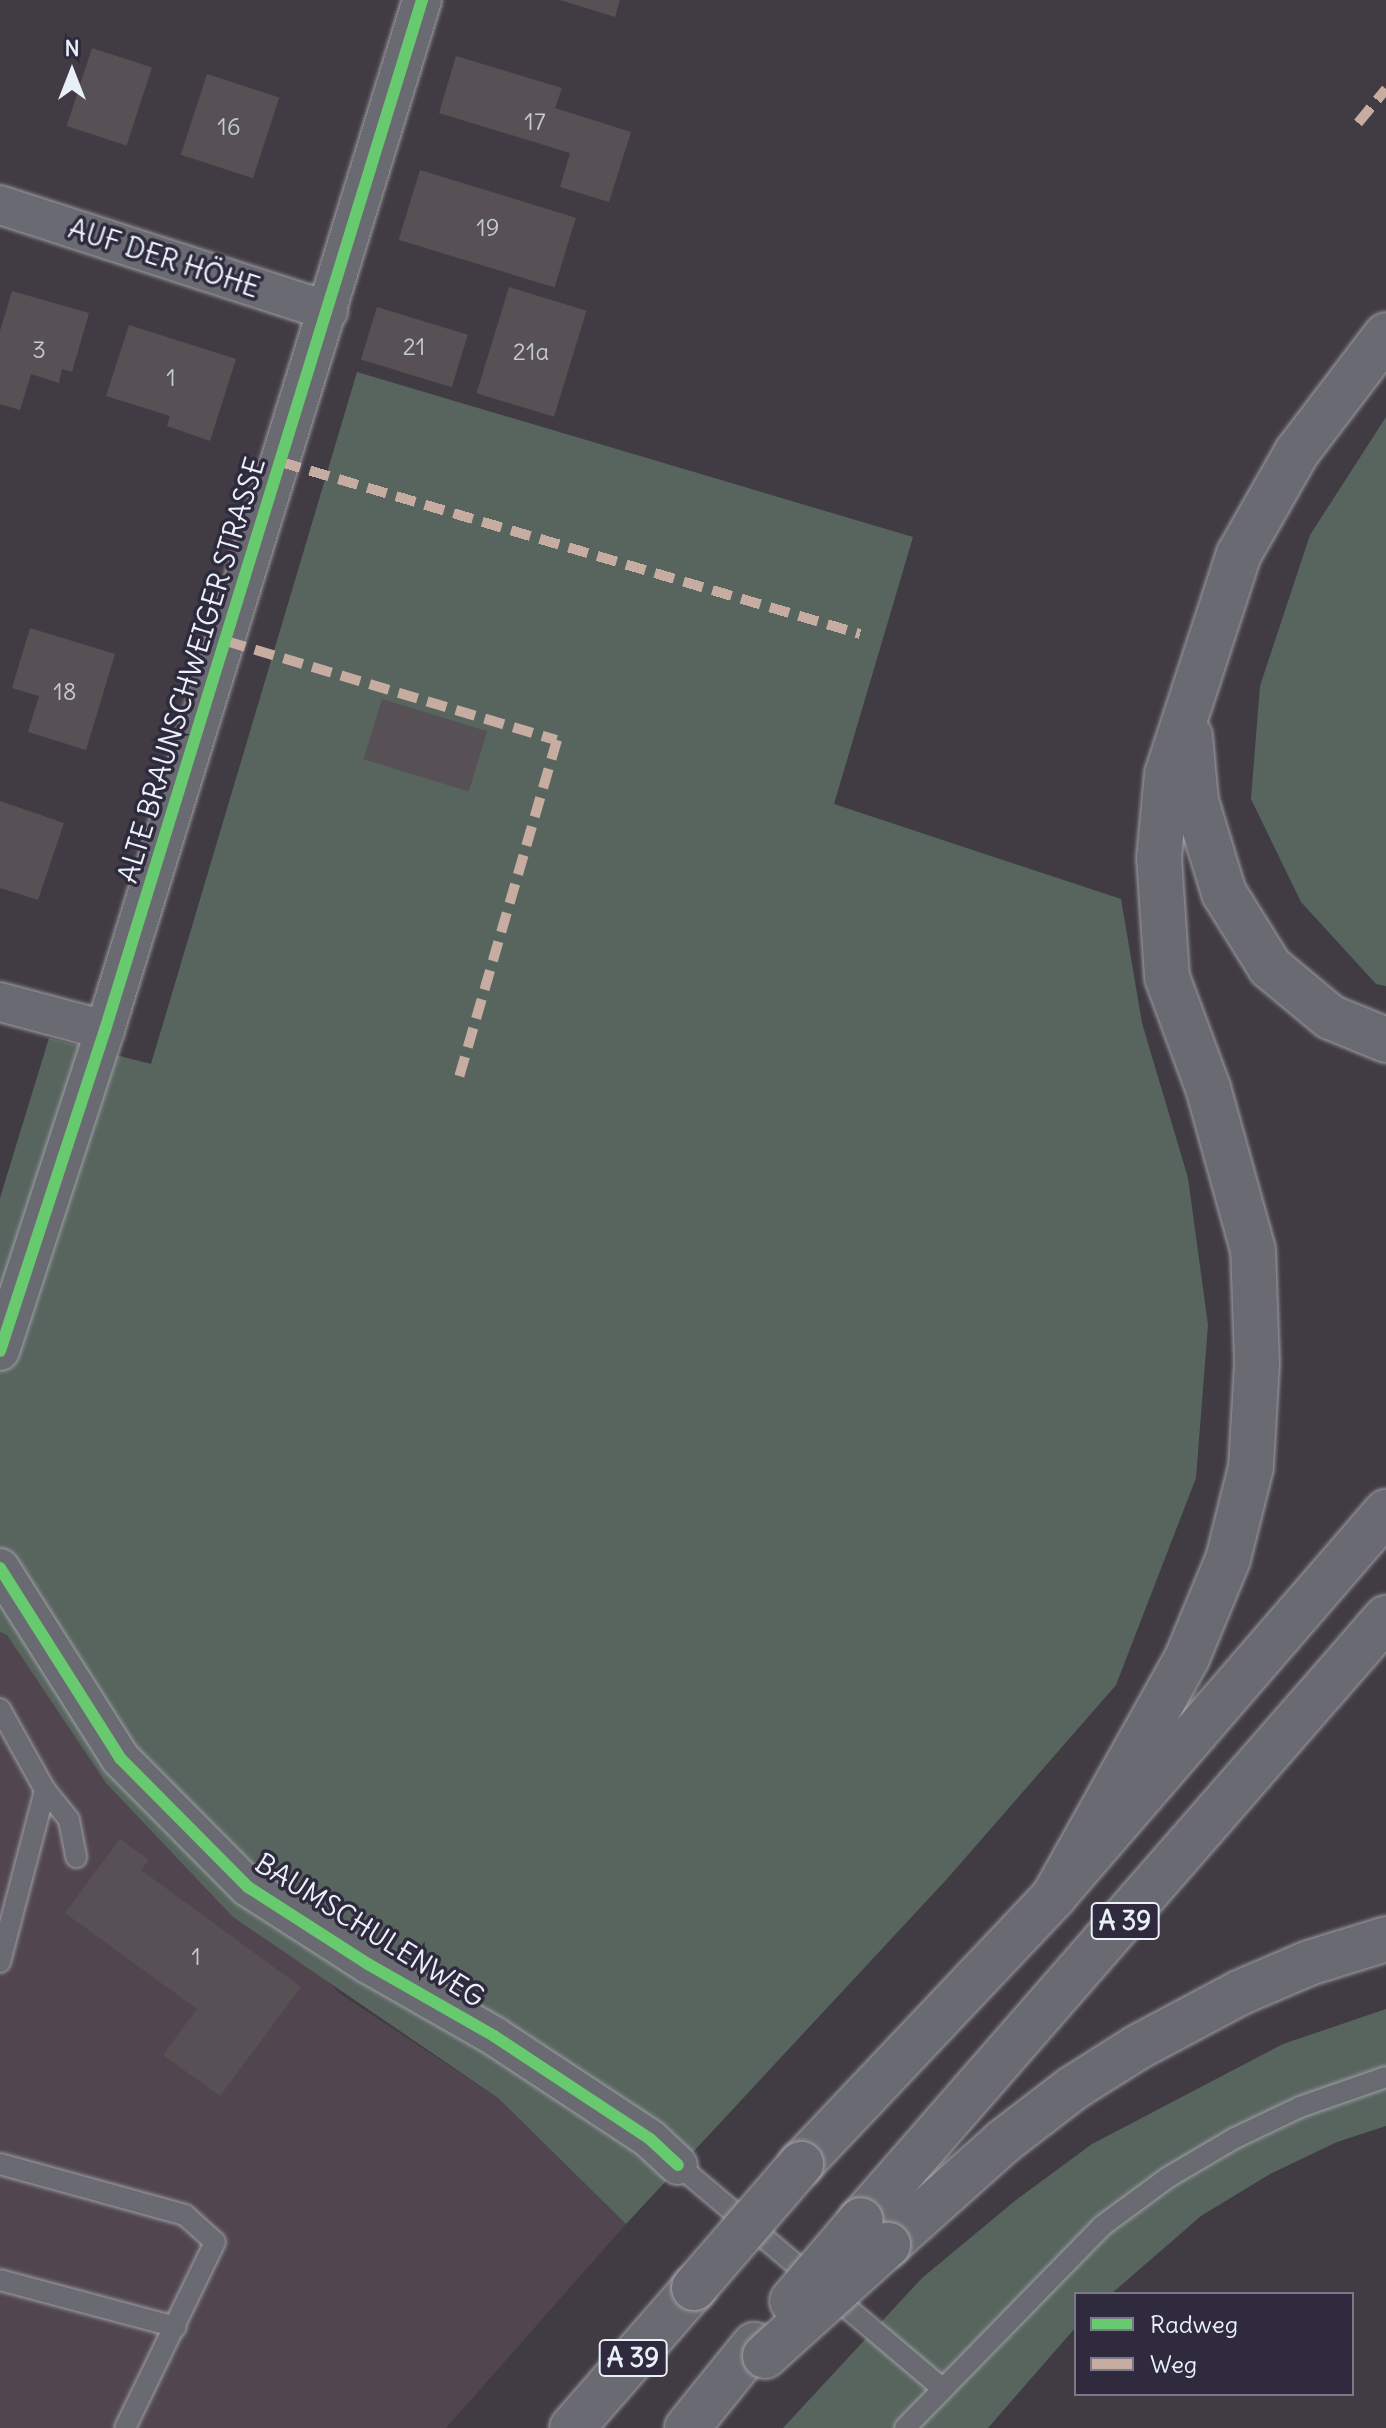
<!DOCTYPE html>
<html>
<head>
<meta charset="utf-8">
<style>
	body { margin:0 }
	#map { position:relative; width:1386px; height:2428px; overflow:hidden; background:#413c44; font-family:Delius,sans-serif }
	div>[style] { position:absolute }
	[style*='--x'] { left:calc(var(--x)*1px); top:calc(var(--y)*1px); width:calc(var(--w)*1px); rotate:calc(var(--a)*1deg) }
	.built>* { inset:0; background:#514650 }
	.green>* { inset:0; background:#57655e }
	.building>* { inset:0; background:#575155; transform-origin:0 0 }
	.roads { filter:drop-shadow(0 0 2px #a09fa4) drop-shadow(0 0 2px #a09fa4) }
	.lane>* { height:20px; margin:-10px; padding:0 10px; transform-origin:10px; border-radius:10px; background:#6a6b72 }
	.street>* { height:38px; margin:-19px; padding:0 19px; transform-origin:19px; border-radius:19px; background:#6a6b72 }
	.highway>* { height:44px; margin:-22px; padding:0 22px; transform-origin:22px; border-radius:22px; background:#6a6b72 }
	.bridges { filter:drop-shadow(0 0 2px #a09fa4) drop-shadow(0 0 2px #a09fa4) }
	.highway-bridge>* { height:44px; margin:-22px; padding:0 22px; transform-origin:22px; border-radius:22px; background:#6a6b72 }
	.quiet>* { height:10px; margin-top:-5px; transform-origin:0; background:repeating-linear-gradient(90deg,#c7aca2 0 20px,transparent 0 30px) }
	.cycleway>* { height:12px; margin:-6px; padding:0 6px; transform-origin:6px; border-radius:6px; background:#67ca6e }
	span { translate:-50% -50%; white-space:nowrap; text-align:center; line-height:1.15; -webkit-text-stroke:7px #2f2a3d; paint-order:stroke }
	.number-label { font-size:24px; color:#c4c9cf }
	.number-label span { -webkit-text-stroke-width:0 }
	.shield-label span { padding:2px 6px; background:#2f2a3d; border:2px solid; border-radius:6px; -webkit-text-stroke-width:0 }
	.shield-label { font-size:26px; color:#e8f1f8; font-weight:700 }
	.street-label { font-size:28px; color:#e8f1f8 }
	.legend { position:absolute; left:1074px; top:2292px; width:280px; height:104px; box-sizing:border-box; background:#2f2a3d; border:2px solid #797a88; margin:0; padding:10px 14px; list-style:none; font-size:24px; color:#e8f1f8 }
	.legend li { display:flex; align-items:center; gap:16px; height:40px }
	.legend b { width:40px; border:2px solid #797a88 }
	.north { position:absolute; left:32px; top:32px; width:80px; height:80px; -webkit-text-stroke:6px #2f2a3d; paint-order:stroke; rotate:0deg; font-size:22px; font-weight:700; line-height:32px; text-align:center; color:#e8f1f8 }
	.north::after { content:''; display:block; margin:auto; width:28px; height:36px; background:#e8f1f8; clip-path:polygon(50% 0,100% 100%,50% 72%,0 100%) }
</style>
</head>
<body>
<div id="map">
	<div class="built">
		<i style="clip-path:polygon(0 1632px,7px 1635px,339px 1993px,498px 2098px,626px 2224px,446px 2428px,0 2428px)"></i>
	</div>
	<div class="green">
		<i style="clip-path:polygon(357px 372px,913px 537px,834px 804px,1121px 899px,1142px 1023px,1188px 1178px,1208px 1325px,1196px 1478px,1116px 1685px,946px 1880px,626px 2224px,498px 2098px,233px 1917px,106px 1783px,7px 1635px,0 1632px,0 1198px,49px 1038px,151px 1064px)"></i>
		<i style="clip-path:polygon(1386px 417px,1386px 986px,1376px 984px,1301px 902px,1251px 799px,1260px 686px,1310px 535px)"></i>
		<i style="clip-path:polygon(1386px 2009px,1386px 2126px,1337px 2142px,1270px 2174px,1201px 2216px,1111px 2294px,1076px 2294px,1076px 2327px,988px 2428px,783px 2428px,922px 2278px,1016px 2200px,1092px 2144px,1283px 2044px)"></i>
	</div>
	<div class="building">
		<i style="clip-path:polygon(560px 0,620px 0,615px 17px)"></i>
		<i style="left:92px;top:48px;width:63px;height:82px;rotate:18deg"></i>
		<i style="clip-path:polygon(456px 56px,562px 88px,555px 108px,631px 132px,609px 202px,560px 187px,570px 153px,439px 113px)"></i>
		<i style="left:207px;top:74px;width:76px;height:85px;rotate:18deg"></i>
		<i style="left:420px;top:170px;width:163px;height:73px;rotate:17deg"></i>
		<i style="left:509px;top:287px;width:81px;height:111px;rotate:17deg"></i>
		<i style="clip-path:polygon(12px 291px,89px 313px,72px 372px,62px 369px,59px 383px,31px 374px,20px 410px,0 404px,0 331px)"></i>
		<i style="left:377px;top:307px;width:95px;height:55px;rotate:17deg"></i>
		<i style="clip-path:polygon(129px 325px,236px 359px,210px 441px,167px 426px,170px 416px,106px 396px)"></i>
		<i style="clip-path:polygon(30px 628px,115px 654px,86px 750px,28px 732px,39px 696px,12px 688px)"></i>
		<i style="left:382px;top:699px;width:110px;height:63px;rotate:17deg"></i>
		<i style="clip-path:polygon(0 801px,64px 823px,38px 900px,0 888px)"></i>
		<i style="clip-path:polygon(120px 1839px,149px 1860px,141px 1870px,301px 1987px,220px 2096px,163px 2055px,197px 2009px,65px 1913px)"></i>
	</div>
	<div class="roads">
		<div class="lane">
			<i style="--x:0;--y:1709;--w:93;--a:60.9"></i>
			<i style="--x:45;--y:1790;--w:38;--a:51"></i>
			<i style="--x:69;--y:1820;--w:38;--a:79"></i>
			<i style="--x:0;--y:1962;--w:178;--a:-75.3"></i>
			<i style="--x:0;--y:2164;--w:192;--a:15.4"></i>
			<i style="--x:185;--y:2215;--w:40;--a:42"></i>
			<i style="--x:215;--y:2242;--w:207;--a:115.8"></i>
			<i style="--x:678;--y:2165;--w:346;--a:40.2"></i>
			<i style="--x:0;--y:2280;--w:182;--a:15"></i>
			<i style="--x:905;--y:2428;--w:282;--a:-45.7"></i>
			<i style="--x:1102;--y:2226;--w:81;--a:-36.4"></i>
			<i style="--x:1167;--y:2178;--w:79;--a:-30.5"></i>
			<i style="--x:1235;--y:2138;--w:72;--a:-25.5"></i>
			<i style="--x:1300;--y:2107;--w:91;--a:-19.2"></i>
		</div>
		<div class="street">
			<i style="--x:0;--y:205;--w:345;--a:17.9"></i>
			<i style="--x:0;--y:1002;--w:109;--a:14.9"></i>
			<i style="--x:0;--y:1351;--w:338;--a:-71.9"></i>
			<i style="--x:105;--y:1030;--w:1078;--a:-72.89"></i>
			<i style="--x:0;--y:1568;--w:225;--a:57.7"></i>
			<i style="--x:120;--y:1758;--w:182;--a:45.2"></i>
			<i style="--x:248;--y:1887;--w:143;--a:32.7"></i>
			<i style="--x:368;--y:1964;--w:145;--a:29.7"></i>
			<i style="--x:494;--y:2036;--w:187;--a:33.4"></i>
			<i style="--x:650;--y:2139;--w:38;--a:43"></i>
		</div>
		<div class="highway">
			<i style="--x:1190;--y:736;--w:65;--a:84.7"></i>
			<i style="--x:1196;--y:801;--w:96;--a:73.1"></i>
			<i style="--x:1224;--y:893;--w:87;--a:58.1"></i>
			<i style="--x:1270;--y:967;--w:78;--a:39.8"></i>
			<i style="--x:1330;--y:1017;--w:61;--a:22.3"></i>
			<i style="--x:1054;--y:1896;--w:273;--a:-60.8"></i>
			<i style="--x:1187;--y:1658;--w:107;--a:-67.5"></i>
			<i style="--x:1228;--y:1559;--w:95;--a:-76"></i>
			<i style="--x:1251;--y:1467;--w:105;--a:-86.7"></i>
			<i style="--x:1257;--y:1362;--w:112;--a:-92"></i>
			<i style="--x:1253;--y:1250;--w:168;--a:-105.5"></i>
			<i style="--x:1208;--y:1088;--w:118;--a:-110.3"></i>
			<i style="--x:1167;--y:977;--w:119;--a:-93.8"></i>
			<i style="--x:1159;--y:858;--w:84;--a:-84.6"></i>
			<i style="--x:1167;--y:774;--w:231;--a:-71.9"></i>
			<i style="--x:1239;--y:554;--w:117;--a:-60.4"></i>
			<i style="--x:1297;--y:452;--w:147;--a:-52.7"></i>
			<i style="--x:801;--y:2164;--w:369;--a:-46.6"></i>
			<i style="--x:1054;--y:1896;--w:508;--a:-49.15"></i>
			<i style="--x:861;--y:2220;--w:799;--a:-48.91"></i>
			<i style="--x:888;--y:2245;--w:156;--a:-41.9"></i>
			<i style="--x:1004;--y:2141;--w:87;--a:-37.5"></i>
			<i style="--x:1073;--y:2088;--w:77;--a:-32.2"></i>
			<i style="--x:1138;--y:2047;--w:115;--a:-28.1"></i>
			<i style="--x:1239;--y:1993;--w:76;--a:-23.2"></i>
			<i style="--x:1309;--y:1963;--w:81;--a:-17.3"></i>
			<i style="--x:572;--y:2428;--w:186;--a:-48.9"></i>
			<i style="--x:687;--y:2428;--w:107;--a:-51.1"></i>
		</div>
	</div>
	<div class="bridges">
		<div class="highway-bridge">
			<i style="--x:694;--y:2288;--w:164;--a:-49.2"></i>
			<i style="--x:792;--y:2301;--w:106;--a:-49.6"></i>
			<i style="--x:765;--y:2356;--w:166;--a:-42.1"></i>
		</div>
	</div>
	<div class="quiet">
		<i style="--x:1358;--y:123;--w:44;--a:-50.5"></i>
		<i style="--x:281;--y:462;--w:604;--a:16.54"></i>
		<i style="--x:226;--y:641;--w:345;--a:16.7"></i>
		<i style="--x:557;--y:740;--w:351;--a:106.2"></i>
	</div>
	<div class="cycleway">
		<i style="--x:0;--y:1351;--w:338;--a:-71.9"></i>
		<i style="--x:105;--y:1030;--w:1078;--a:-72.89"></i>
		<i style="--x:0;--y:1568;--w:225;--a:57.7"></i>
		<i style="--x:120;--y:1758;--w:182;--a:45.2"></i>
		<i style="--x:248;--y:1887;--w:143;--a:32.7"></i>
		<i style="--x:368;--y:1964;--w:145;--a:29.7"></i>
		<i style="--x:494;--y:2036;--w:187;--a:33.4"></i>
		<i style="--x:650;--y:2139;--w:38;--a:43"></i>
	</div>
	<div class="number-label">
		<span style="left:535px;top:122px">17</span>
		<span style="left:229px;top:127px">16</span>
		<span style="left:488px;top:228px">19</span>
		<span style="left:414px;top:347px">21</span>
		<span style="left:39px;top:350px">3</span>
		<span style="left:531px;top:352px">21a</span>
		<span style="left:171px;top:378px">1</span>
		<span style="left:65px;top:692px">18</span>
		<span style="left:196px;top:1957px">1</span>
	</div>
	<div class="shield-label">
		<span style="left:1125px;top:1921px">A 39</span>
		<span style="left:633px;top:2358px">A 39</span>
	</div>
	<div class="street-label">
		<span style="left:164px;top:258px;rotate:18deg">AUF DER HÖHE</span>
		<span style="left:191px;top:670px;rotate:-73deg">ALTE BRAUNSCHWEIGER STRASSE</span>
		<span style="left:370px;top:1930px;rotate:32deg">BAUMSCHULENWEG</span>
	</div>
	<ul class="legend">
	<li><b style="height:10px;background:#67ca6e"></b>Radweg</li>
	<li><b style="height:10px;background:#c7aca2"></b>Weg</li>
	</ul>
	<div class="north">N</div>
</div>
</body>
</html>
